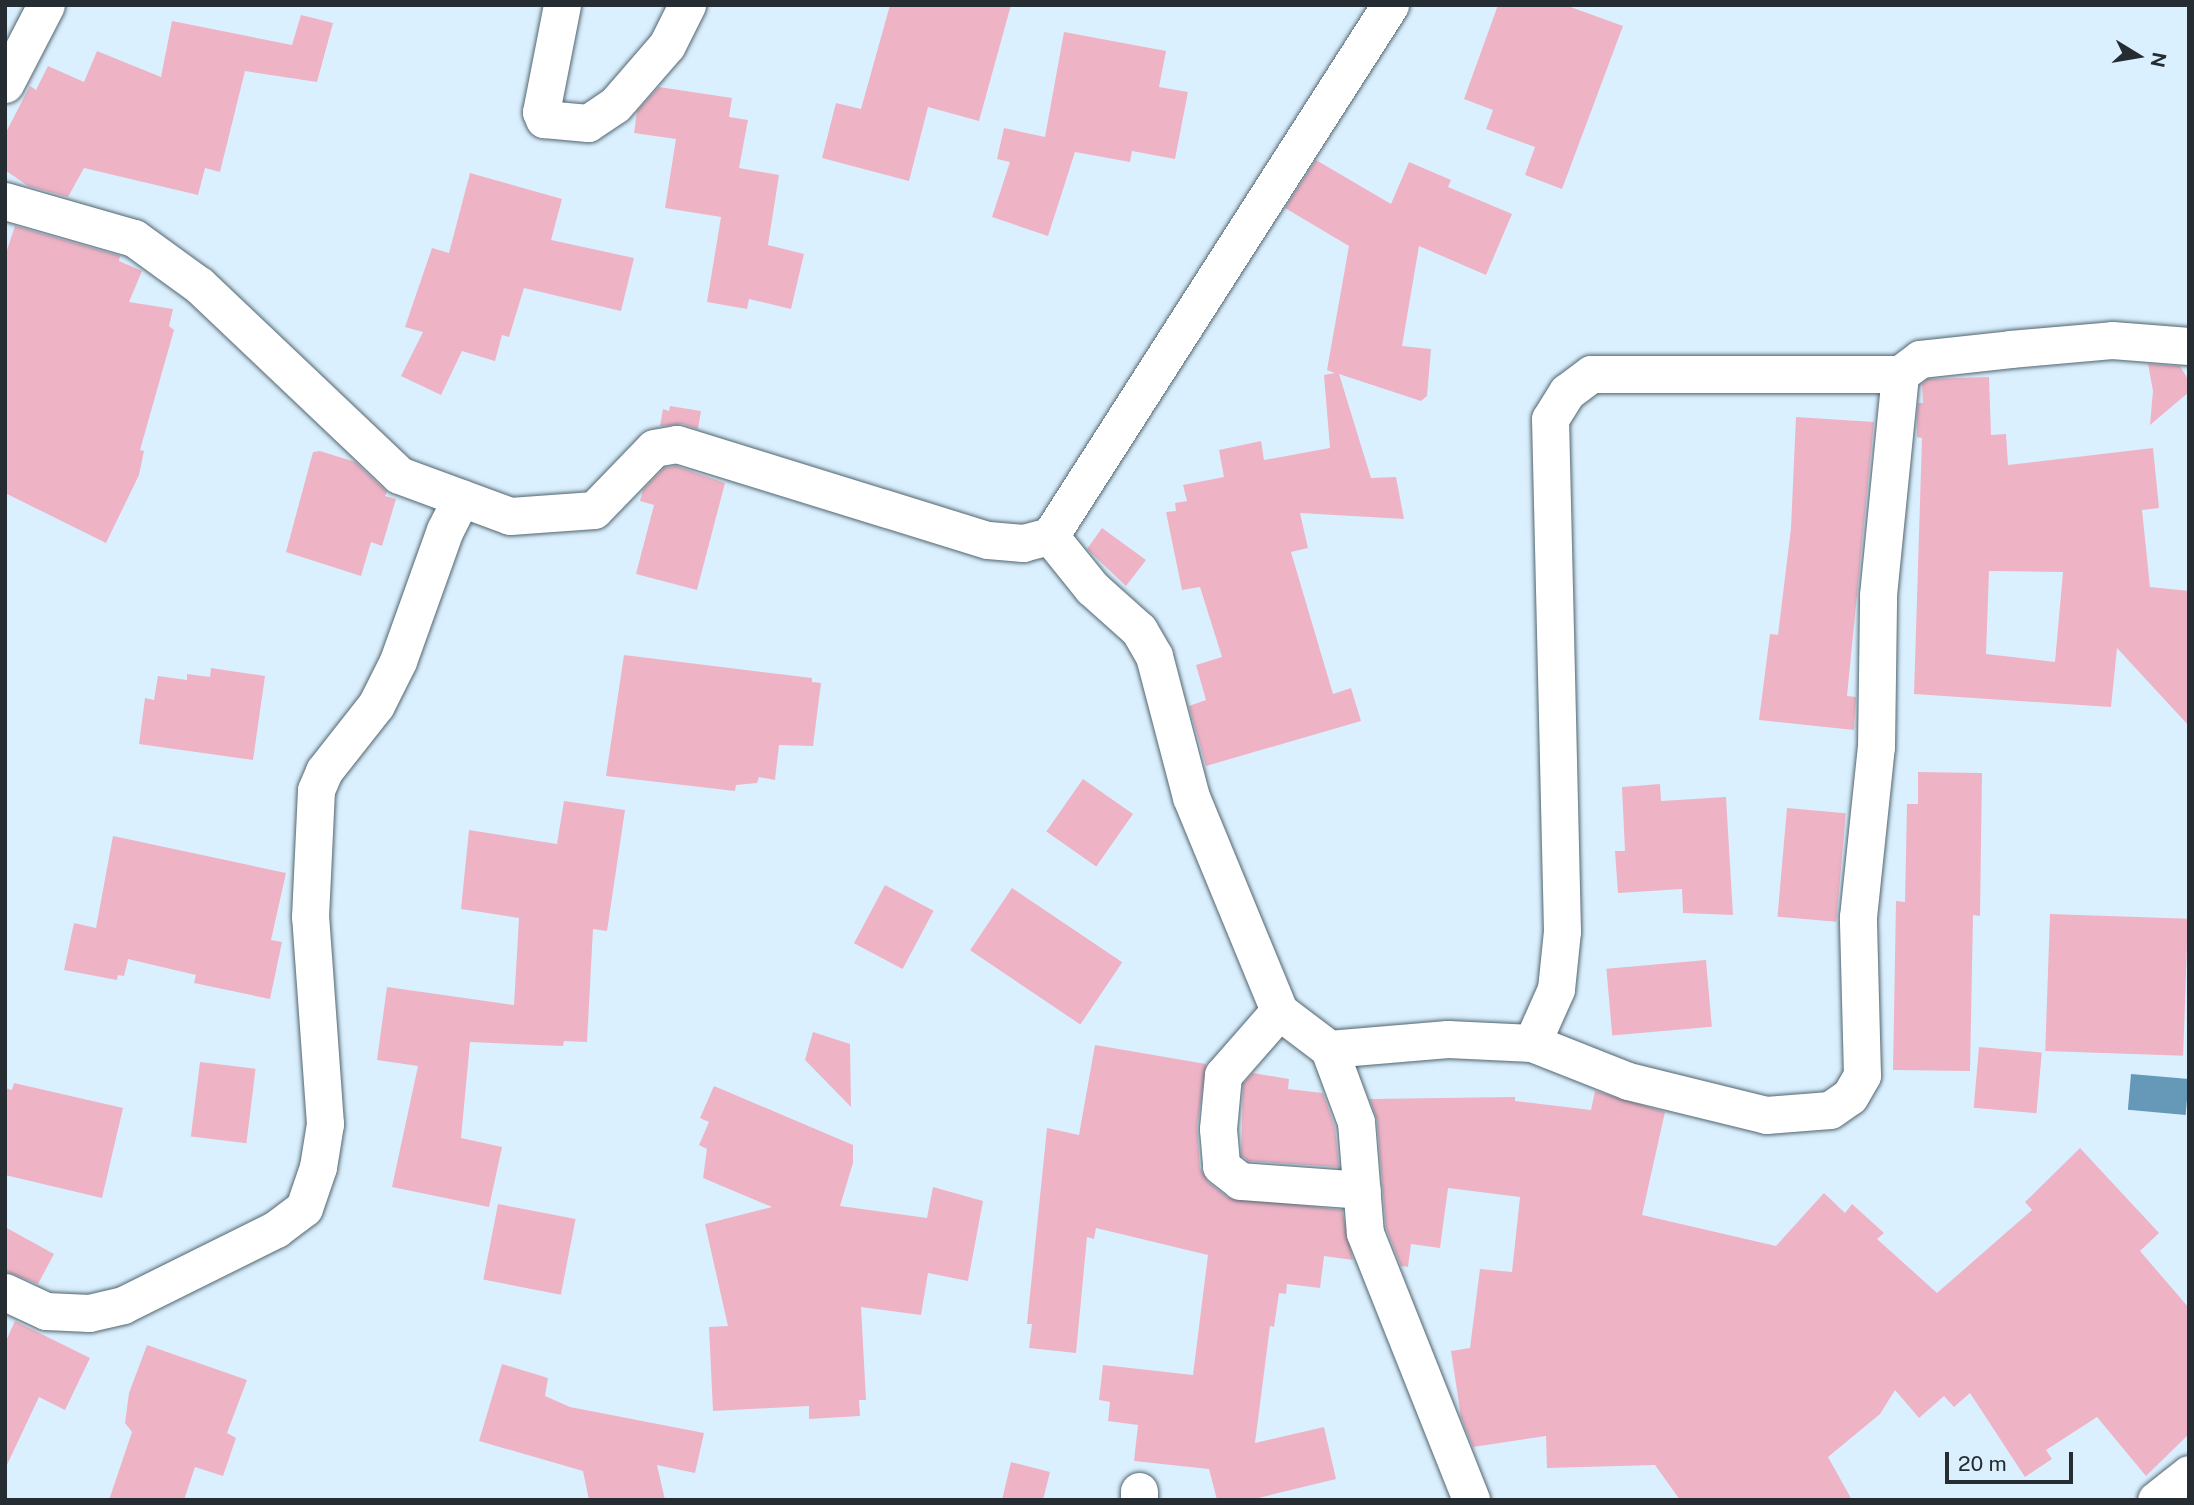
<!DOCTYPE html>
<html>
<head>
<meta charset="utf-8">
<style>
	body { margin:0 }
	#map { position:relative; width:2194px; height:1505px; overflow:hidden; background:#dbf0fe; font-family:"Public Sans",sans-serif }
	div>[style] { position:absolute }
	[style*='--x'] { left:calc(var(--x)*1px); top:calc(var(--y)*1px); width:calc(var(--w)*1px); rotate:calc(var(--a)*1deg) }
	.water>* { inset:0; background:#6699b8; transform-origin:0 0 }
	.building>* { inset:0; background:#eeb4c6; transform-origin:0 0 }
	.roads { filter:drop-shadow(0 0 2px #526570) drop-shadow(0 0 2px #526570) }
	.minor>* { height:37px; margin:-18.5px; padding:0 18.5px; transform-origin:18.5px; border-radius:18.5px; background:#fff }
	span { translate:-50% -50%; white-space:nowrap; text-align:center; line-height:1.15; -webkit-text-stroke:6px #dbf0fe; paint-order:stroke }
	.frame { position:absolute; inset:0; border:7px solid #252d32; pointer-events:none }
	.north { position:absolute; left:2103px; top:21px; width:70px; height:70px; -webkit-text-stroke:5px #dbf0fe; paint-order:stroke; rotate:101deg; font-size:19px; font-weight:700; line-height:28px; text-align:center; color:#252d32 }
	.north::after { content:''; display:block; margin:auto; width:24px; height:32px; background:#252d32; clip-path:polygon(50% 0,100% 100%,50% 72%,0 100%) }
	.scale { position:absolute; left:1945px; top:1452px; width:128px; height:32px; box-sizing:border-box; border:4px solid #252d32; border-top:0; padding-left:9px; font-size:21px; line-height:24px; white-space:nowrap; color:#252d32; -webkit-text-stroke:5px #dbf0fe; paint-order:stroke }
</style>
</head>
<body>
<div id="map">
	<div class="water">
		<i style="left:2131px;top:1074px;width:58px;height:36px;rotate:5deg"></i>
	</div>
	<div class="building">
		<i style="clip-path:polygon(890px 5px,1011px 5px,979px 121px,928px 107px,909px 181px,822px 158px,836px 103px,861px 109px)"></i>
		<i style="clip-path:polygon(1498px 5px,1565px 5px,1623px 26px,1562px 189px,1525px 175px,1535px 147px,1486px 129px,1493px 110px,1464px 99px)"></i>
		<i style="clip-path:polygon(301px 15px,333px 23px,317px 82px,245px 71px,220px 172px,205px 168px,198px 195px,84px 168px,68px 197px,28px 186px,5px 170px,5px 134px,30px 86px,36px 90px,48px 66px,84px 82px,97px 51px,161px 77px,172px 21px,292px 45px)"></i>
		<i style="clip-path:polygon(1064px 32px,1166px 51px,1159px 87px,1188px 92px,1175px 159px,1132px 151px,1130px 162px,1075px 152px,1048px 236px,992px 217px,1010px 162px,997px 159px,1004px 128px,1045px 137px)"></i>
		<i style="clip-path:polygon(659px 87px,732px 98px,729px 117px,748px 120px,739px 168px,779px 175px,768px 245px,804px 254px,791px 309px,749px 299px,747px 309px,707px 302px,721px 217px,665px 208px,676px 139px,634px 133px,637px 111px)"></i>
		<i style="clip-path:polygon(1316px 160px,1391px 204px,1409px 162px,1451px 180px,1448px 187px,1512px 214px,1486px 275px,1419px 246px,1402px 346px,1431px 349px,1427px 396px,1421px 401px,1339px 374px,1371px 478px,1396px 477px,1404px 519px,1300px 513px,1308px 548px,1291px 552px,1333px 694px,1351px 688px,1361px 721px,1206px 766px,1189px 706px,1206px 700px,1196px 665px,1222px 657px,1200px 587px,1182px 590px,1166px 512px,1176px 511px,1175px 503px,1187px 501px,1183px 485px,1224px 477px,1219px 450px,1261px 441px,1264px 460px,1330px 448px,1324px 375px,1335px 373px,1327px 370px,1349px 246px,1285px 208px)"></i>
		<i style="clip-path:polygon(470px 173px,562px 199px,551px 240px,634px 258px,621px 311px,524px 288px,509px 337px,502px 335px,495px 361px,462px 351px,441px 395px,401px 376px,423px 332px,405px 327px,432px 248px,449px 253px)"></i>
		<i style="clip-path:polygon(15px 226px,120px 256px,119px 261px,142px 271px,129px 302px,173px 309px,169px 326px,174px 330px,140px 450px,144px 451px,139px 475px,106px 543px,5px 493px,5px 256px)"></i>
		<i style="clip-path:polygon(2148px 364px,2180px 366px,2189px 381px,2189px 392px,2150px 425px,2153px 391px)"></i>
		<i style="clip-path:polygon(evenodd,1989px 377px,1991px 435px,2006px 434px,2008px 465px,2153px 448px,2159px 508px,2142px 510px,2150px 587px,2189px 591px,2189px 726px,2117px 648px,2111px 707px,1914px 694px,1922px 438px,1917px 437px,1917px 419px,1918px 403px,1923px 403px,1922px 384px,1928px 379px,1989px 377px,1989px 571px,2063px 572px,2055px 662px,1986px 654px,1989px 571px)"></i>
		<i style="clip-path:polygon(670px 406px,701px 411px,698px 429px,683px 424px,660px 426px,663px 409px,669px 411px)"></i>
		<i style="clip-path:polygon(1796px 417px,1874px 422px,1847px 696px,1856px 697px,1854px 730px,1759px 720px,1770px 634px,1778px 635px,1791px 528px)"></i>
		<i style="clip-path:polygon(320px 451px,355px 462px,387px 492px,385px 496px,396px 499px,382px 546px,371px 542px,361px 576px,286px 552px,313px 452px)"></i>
		<i style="clip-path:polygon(676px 466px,725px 483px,697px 590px,636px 574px,654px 505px,640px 501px,643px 490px,664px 468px)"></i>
		<i style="clip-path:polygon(1102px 528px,1146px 560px,1126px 586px,1087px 549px)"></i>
		<i style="clip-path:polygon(624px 655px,812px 678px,812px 682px,821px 683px,813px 746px,779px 745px,775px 780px,759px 777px,757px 783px,736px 785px,735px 791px,606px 776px)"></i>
		<i style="clip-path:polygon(211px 668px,265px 676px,253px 760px,139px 744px,145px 698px,154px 700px,158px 676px,187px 680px,187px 674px,210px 677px)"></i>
		<i style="clip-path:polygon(1918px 772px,1982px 773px,1980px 916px,1973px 915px,1970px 1071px,1893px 1070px,1896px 901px,1905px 902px,1907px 804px,1918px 804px)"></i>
		<i style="left:1083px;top:779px;width:61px;height:64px;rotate:35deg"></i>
		<i style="clip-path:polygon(1660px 784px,1661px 801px,1726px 797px,1733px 915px,1683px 913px,1682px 889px,1618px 893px,1615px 851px,1625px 851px,1622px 787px)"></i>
		<i style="clip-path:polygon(564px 801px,625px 810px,607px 931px,593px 929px,587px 1042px,564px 1041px,563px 1046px,470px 1042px,461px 1138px,502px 1147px,489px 1207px,392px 1187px,418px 1066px,377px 1060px,387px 987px,514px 1005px,519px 918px,461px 909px,469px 830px,557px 844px)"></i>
		<i style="left:1787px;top:808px;width:59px;height:109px;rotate:5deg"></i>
		<i style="clip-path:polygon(113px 836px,286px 873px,271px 940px,282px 942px,270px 999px,194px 983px,196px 975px,128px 959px,124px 976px,118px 975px,117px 980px,64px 970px,74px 923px,96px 928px)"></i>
		<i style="left:885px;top:885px;width:55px;height:66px;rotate:28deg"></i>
		<i style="left:1012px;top:888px;width:133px;height:75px;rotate:34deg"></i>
		<i style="left:2050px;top:914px;width:138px;height:137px;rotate:2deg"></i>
		<i style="left:1706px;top:960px;width:67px;height:100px;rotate:85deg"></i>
		<i style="clip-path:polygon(813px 1032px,850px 1044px,851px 1107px,805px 1060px)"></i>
		<i style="clip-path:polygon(1095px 1045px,1206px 1064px,1197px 1127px,1200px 1168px,1208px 1182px,1227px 1197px,1342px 1210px,1353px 1260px,1324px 1256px,1320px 1288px,1287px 1284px,1286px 1294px,1279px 1293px,1274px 1327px,1270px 1326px,1255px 1443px,1324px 1427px,1336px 1479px,1250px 1500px,1217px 1500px,1209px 1469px,1134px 1461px,1138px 1425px,1108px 1421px,1110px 1402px,1099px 1400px,1103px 1365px,1193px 1375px,1208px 1255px,1096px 1228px,1094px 1239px,1087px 1237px,1076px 1353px,1029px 1348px,1032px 1324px,1027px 1324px,1047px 1128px,1079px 1135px)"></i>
		<i style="left:1979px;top:1047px;width:63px;height:61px;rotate:5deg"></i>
		<i style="left:200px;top:1062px;width:56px;height:75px;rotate:7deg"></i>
		<i style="clip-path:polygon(1253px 1073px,1289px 1079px,1288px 1089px,1323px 1093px,1335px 1127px,1339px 1167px,1248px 1161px,1241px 1155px,1243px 1084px)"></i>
		<i style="clip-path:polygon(14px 1083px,123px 1108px,102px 1198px,5px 1175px,5px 1088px,12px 1090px)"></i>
		<i style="clip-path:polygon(714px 1086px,853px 1145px,853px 1163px,840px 1206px,927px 1218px,933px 1187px,983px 1201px,968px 1281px,928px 1273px,921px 1315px,861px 1307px,866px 1400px,859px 1400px,860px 1416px,809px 1419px,809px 1406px,713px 1411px,709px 1327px,728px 1326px,705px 1224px,772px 1207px,703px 1178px,707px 1149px,699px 1145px,709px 1122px,700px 1118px)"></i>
		<i style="clip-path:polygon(1595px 1091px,1665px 1112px,1642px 1215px,1776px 1246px,1824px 1193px,1845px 1213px,1852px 1204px,1884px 1233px,1877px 1239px,1937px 1293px,2032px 1210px,2025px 1202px,2080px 1148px,2159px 1233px,2140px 1251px,2189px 1308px,2189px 1434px,2146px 1476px,2097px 1417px,2046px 1450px,2052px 1459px,2025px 1477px,1970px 1393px,1954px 1407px,1944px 1396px,1919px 1418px,1895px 1390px,1880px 1414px,1828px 1457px,1852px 1500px,1680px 1500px,1655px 1465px,1547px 1468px,1546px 1436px,1473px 1447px,1461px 1417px,1451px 1351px,1470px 1348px,1480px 1269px,1512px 1272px,1520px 1197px,1448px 1188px,1440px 1248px,1411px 1244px,1408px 1267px,1401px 1266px,1386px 1228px,1377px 1120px,1370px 1099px,1515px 1097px,1515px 1101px,1591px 1110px)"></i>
		<i style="left:498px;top:1204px;width:79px;height:77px;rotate:11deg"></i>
		<i style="clip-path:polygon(5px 1227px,54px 1254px,38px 1284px,5px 1271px)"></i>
		<i style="clip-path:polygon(15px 1321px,90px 1358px,65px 1410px,39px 1397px,5px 1469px,5px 1343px)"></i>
		<i style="clip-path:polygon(147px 1345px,247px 1380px,227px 1433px,236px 1438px,223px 1476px,195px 1467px,184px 1500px,109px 1500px,132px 1432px,125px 1423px,129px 1393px)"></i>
		<i style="clip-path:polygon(502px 1364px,548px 1378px,545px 1396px,570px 1407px,704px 1433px,695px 1473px,657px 1465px,665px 1500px,589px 1500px,583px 1471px,479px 1441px)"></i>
		<i style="clip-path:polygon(1011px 1462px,1050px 1472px,1043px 1500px,1002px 1500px)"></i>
	</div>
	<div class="roads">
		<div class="minor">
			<i style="--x:562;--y:5;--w:109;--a:101.1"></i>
			<i style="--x:541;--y:112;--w:8;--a:67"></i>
			<i style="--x:544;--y:119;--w:44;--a:5.2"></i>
			<i style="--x:588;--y:123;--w:32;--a:-34"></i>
			<i style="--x:615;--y:105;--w:79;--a:-49.1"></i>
			<i style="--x:667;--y:45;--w:45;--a:-63.4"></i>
			<i style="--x:5;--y:84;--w:89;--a:-62.6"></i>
			<i style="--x:5;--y:201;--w:134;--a:16"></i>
			<i style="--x:134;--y:238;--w:80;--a:35.9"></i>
			<i style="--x:199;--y:285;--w:276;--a:43.5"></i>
			<i style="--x:399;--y:475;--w:118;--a:20.3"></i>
			<i style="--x:510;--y:516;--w:84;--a:-4.1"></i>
			<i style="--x:594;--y:510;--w:86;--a:-45.9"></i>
			<i style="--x:654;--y:448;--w:23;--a:-10"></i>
			<i style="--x:677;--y:444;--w:325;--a:17.2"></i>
			<i style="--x:988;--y:540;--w:35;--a:5"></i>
			<i style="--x:1023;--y:543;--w:28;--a:-15"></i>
			<i style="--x:1050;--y:536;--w:67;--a:51.1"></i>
			<i style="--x:1092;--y:588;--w:63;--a:41.8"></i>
			<i style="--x:1139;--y:630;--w:30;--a:60"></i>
			<i style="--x:1154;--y:656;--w:146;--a:75.3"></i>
			<i style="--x:1191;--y:797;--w:231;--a:67.6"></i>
			<i style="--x:1279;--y:1011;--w:63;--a:37.2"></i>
			<i style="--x:1329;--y:1049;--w:78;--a:69.7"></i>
			<i style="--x:1356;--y:1122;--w:111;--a:85.4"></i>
			<i style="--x:1365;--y:1233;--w:287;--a:68.3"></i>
			<i style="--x:1050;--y:536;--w:631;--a:-57.37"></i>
			<i style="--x:1279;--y:1011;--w:85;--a:131.2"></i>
			<i style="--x:1223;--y:1075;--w:54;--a:95.3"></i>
			<i style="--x:1218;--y:1129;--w:37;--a:85"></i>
			<i style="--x:1221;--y:1166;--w:24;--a:38"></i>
			<i style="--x:1240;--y:1181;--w:122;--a:4.2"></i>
			<i style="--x:1532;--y:1043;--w:59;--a:-66"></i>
			<i style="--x:1556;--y:989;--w:58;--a:-84.1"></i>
			<i style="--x:1562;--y:931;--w:512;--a:-91.34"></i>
			<i style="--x:1550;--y:419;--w:32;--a:-58"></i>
			<i style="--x:1567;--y:392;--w:30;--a:-37"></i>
			<i style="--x:1591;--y:374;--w:309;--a:0"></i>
			<i style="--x:1329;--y:1049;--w:119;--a:-4.8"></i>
			<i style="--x:1448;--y:1039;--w:84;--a:2.7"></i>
			<i style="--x:1532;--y:1043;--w:103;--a:21.6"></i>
			<i style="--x:1628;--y:1081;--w:142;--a:13.8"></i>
			<i style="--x:1766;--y:1115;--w:64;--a:-4.5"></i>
			<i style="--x:1830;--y:1110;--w:24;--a:-35"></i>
			<i style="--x:1850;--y:1096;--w:24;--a:-60"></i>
			<i style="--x:1862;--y:1075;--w:158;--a:-91.5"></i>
			<i style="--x:1858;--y:917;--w:171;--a:-84"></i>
			<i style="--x:1876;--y:747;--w:152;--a:-89.2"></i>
			<i style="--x:1878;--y:595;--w:222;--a:-84.3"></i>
			<i style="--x:1900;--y:374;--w:25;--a:-37"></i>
			<i style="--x:1920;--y:359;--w:91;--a:-6.3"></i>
			<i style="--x:2010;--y:349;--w:102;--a:-5"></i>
			<i style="--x:2112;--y:340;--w:77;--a:4.5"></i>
			<i style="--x:5;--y:1292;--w:45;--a:24.9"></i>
			<i style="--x:46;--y:1311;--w:43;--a:2.7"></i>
			<i style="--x:89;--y:1313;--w:35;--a:-13"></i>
			<i style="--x:123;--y:1305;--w:171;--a:-26.4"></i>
			<i style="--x:276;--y:1229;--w:35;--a:-37"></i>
			<i style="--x:304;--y:1208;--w:43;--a:-71.1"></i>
			<i style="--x:318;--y:1167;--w:44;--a:-80.8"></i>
			<i style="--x:325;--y:1124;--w:208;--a:-94.1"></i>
			<i style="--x:310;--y:917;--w:127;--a:-87.3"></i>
			<i style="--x:316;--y:790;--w:21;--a:-67"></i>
			<i style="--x:324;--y:771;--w:84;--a:-51.8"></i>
			<i style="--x:376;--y:705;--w:49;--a:-63.4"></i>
			<i style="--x:398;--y:661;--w:139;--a:-70.3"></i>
			<i style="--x:445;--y:530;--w:36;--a:-63"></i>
			<i style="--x:1139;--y:1500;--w:9;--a:-90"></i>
			<i style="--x:2156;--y:1500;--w:42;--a:-38.2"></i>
		</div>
	</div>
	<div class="frame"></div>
	<div class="north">N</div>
	<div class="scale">20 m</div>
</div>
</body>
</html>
